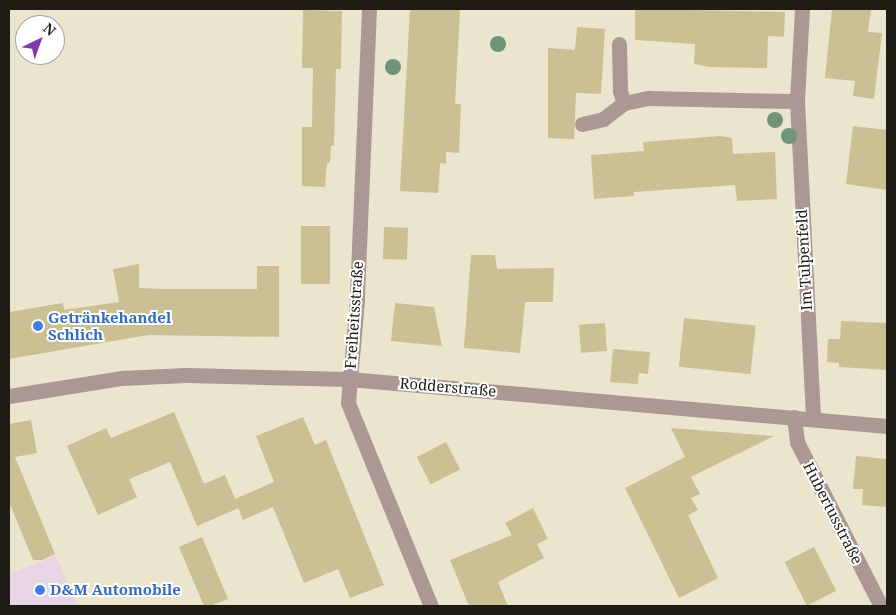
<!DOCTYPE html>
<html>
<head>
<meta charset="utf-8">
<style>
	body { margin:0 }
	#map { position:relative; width:896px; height:615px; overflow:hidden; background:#ebe5ce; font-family:"Noto Serif",serif }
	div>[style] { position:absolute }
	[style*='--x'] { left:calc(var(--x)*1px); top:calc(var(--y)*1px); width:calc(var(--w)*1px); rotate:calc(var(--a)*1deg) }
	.commercial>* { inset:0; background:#e7d4e5 }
	.building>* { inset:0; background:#cbbf94; transform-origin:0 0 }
	.street>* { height:15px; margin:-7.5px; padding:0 7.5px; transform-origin:7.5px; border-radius:7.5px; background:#ad9795 }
	.trees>* { width:16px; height:16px; margin:-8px; border-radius:50%; background:#6f9477 }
	.dots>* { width:14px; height:14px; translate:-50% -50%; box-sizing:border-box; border:2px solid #fff; border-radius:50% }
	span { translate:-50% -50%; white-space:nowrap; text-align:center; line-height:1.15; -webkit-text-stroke:4px #fff; paint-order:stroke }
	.street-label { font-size:15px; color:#1e1c14 }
	.shop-label { font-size:15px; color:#366cbe; font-weight:700 }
	.left { translate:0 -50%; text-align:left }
	.frame { position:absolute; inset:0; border:10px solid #1e1c14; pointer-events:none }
	.north { position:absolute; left:15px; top:15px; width:50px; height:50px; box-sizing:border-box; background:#fff; border:1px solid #a5a4a1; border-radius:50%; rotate:42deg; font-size:14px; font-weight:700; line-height:20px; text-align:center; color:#1e1c14 }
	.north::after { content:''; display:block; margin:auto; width:18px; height:22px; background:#8039ac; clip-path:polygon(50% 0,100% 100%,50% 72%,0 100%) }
</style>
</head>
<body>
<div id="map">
	<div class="commercial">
		<i style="clip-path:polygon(56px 556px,78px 606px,9px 606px,9px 574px)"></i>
	</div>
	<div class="building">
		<i style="clip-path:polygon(410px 9px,460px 9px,455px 104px,461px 104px,459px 153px,446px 152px,446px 164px,440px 163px,438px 193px,400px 191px)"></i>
		<i style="clip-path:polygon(635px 9px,785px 12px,784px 37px,768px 36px,767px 68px,709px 67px,694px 64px,695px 44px,635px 40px)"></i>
		<i style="clip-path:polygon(832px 9px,871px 9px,868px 32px,882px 33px,874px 99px,853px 96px,855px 81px,825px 78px)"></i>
		<i style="clip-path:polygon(303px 10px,342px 11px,341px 69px,336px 69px,334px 146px,331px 146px,330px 163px,327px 163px,325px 187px,302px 186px,302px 127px,312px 127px,313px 68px,302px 68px)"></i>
		<i style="clip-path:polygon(577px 27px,605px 29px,601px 94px,576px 93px,574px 139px,548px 138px,548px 48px,575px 50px)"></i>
		<i style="clip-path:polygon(853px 126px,887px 130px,887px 190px,846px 184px)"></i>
		<i style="clip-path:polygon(720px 136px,732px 138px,733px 154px,775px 152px,777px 199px,737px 201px,735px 185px,634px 192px,634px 196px,594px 199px,591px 155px,644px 151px,643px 142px)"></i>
		<i style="left:301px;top:226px;width:29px;height:58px"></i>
		<i style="left:384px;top:227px;width:24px;height:32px;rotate:2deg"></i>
		<i style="clip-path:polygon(471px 255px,495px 255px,497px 269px,554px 268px,553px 302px,525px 302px,520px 353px,464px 348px)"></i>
		<i style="clip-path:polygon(139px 264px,139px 288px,164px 289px,257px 289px,257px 266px,279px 266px,279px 337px,148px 335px,9px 359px,9px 312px,63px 303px,64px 310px,119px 302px,113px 269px)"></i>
		<i style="clip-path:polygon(395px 303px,434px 307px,442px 346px,391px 341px)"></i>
		<i style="left:684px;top:318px;width:72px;height:49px;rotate:6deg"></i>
		<i style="clip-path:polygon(841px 321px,887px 323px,887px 370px,839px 367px,839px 363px,827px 362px,828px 339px,840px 339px)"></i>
		<i style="left:605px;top:323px;width:28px;height:26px;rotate:86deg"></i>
		<i style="clip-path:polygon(613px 349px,650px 352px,648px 374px,639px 373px,638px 384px,610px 382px)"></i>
		<i style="clip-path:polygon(174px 412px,204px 484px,225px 475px,239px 508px,197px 526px,170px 462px,129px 479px,137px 497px,98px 515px,67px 446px,106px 428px,111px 438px)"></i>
		<i style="clip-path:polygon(303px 417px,315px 445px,326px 440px,384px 585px,350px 598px,338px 569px,304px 583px,273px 507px,243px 520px,235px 499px,274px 482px,256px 436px)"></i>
		<i style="clip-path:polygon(31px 420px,37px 453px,15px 457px,55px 554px,42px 560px,33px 560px,9px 502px,9px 424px)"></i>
		<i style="clip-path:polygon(671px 428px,774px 436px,691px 477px,700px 494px,691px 498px,698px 510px,688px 515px,718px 578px,679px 598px,625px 488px,685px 457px)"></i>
		<i style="left:446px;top:442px;width:31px;height:33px;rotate:63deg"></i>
		<i style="clip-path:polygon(856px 456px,887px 459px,887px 507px,862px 505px,863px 489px,853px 489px)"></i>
		<i style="clip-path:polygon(533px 508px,548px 539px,537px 544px,544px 558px,498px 582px,508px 606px,469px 606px,450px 560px,512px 535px,505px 523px)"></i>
		<i style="clip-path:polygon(202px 537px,228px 599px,210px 606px,204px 606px,179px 547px)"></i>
		<i style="left:814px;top:547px;width:49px;height:33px;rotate:63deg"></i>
	</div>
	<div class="street">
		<i style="--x:369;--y:9;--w:291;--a:92.4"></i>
		<i style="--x:357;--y:300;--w:103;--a:95"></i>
		<i style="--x:348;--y:403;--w:219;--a:67.8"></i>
		<i style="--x:619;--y:44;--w:47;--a:88.8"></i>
		<i style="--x:620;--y:91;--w:13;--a:72"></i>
		<i style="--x:797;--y:101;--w:92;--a:-86.9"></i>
		<i style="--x:582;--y:124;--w:22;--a:-13"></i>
		<i style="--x:603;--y:119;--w:26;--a:-37"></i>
		<i style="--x:624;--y:103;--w:25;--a:-12"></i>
		<i style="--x:648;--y:98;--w:149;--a:1.2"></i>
		<i style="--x:797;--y:101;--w:318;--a:87.1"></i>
		<i style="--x:9;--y:396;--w:113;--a:-9.1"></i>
		<i style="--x:121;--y:378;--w:65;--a:-2.6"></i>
		<i style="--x:186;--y:375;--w:163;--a:1.4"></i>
		<i style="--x:349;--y:379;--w:540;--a:4.99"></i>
		<i style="--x:794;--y:417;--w:25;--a:83"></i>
		<i style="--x:797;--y:442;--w:184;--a:62.9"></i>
	</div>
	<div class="trees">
		<i style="left:498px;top:44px"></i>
		<i style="left:393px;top:67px"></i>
		<i style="left:775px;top:120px"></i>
		<i style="left:789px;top:136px"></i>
	</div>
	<div class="dots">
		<i style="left:38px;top:326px;background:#3f7fe0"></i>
		<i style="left:40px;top:590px;background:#3f7fe0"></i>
	</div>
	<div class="street-label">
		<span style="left:804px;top:260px;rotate:-93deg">Im Tulpenfeld</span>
		<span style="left:354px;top:315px;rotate:-86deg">Freiheitsstraße</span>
		<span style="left:448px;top:387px;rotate:5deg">Rodderstraße</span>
		<span style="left:833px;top:513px;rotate:63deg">Hubertusstraße</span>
	</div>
	<div class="shop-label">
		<span class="left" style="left:48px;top:326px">Getränkehandel<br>Schlich</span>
		<span class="left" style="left:50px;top:590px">D&amp;M Automobile</span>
	</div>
	<div class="frame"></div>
	<div class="north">N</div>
</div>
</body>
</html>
